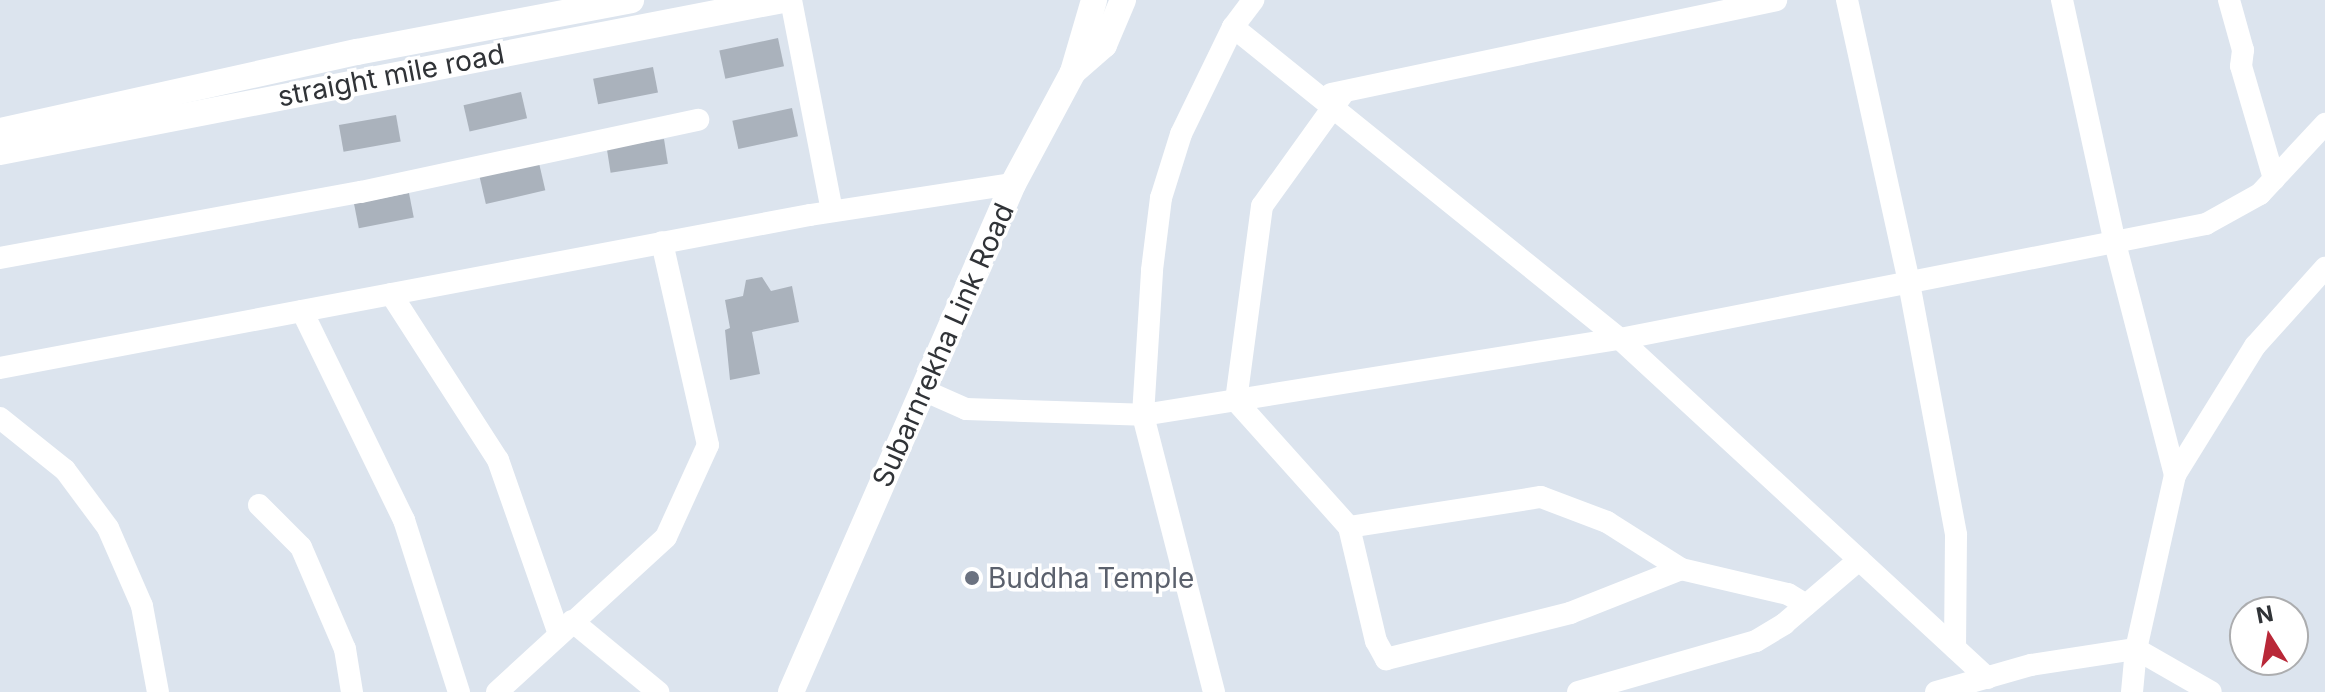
<!DOCTYPE html>
<html>
<head>
<meta charset="utf-8">
<style>
	body { margin:0 }
	#map { position:relative; width:2325px; height:692px; overflow:hidden; background:#dce4ee; font-family:Inter,sans-serif }
	div>[style] { position:absolute }
	[style*='--x'] { left:calc(var(--x)*1px); top:calc(var(--y)*1px); width:calc(var(--w)*1px); rotate:calc(var(--a)*1deg) }
	.building>* { inset:0; background:#aab2bc; transform-origin:0 0 }
	.minor>* { height:22px; margin:-11px; padding:0 11px; transform-origin:11px; border-radius:11px; background:#fff }
	.tertiary>* { height:26px; margin:-13px; padding:0 13px; transform-origin:13px; border-radius:13px; background:#fff }
	.dots>* { width:22px; height:22px; translate:-50% -50%; box-sizing:border-box; border:4px solid #fff; border-radius:50% }
	span { translate:-50% -50%; white-space:nowrap; text-align:center; line-height:1.15; -webkit-text-stroke:7px #fff; paint-order:stroke }
	.street-label { font-size:28px; color:#303337 }
	.worship-label { font-size:28px; color:#5b616d }
	.left { translate:0 -50%; text-align:left }
	.north { position:absolute; left:2229px; top:596px; width:80px; height:80px; box-sizing:border-box; background:#fff; border:2px solid #acadaf; border-radius:50%; rotate:349deg; font-size:22px; font-weight:700; line-height:32px; text-align:center; color:#303337 }
	.north::after { content:''; display:block; margin:auto; width:28px; height:36px; background:#b92838; clip-path:polygon(50% 0,100% 100%,50% 72%,0 100%) }
</style>
</head>
<body>
<div id="map">
	<div class="building">
		<i style="left:778px;top:38px;width:29px;height:60px;rotate:78deg"></i>
		<i style="left:653px;top:67px;width:26px;height:61px;rotate:79deg"></i>
		<i style="left:521px;top:92px;width:27px;height:59px;rotate:77deg"></i>
		<i style="left:792px;top:108px;width:29px;height:61px;rotate:78deg"></i>
		<i style="left:396px;top:115px;width:27px;height:58px;rotate:80deg"></i>
		<i style="left:664px;top:139px;width:25px;height:58px;rotate:81deg"></i>
		<i style="left:539px;top:163px;width:28px;height:61px;rotate:77deg"></i>
		<i style="left:409px;top:193px;width:25px;height:56px;rotate:79deg"></i>
		<i style="clip-path:polygon(762px 277px,771px 291px,792px 286px,799px 322px,752px 332px,760px 374px,730px 380px,725px 330px,730px 328px,725px 300px,743px 296px,746px 280px)"></i>
	</div>
	<div class="minor">
		<i style="--x:791;--y:0;--w:215;--a:79"></i>
		<i style="--x:1847;--y:0;--w:290;--a:77.6"></i>
		<i style="--x:1909;--y:283;--w:256;--a:79.4"></i>
		<i style="--x:1956;--y:535;--w:113;--a:90.5"></i>
		<i style="--x:2062;--y:0;--w:249;--a:77.7"></i>
		<i style="--x:2115;--y:243;--w:240;--a:75.5"></i>
		<i style="--x:2175;--y:475;--w:178;--a:102.6"></i>
		<i style="--x:2136;--y:649;--w:43;--a:95.3"></i>
		<i style="--x:2229;--y:0;--w:52;--a:74.4"></i>
		<i style="--x:2243;--y:50;--w:16;--a:97"></i>
		<i style="--x:2241;--y:66;--w:118;--a:73.7"></i>
		<i style="--x:1233;--y:27;--w:497;--a:38.9"></i>
		<i style="--x:1620;--y:339;--w:500;--a:42.7"></i>
		<i style="--x:1344;--y:92;--w:140;--a:125.7"></i>
		<i style="--x:1262;--y:206;--w:197;--a:97.6"></i>
		<i style="--x:1236;--y:401;--w:169;--a:48.1"></i>
		<i style="--x:1349;--y:527;--w:117;--a:76.7"></i>
		<i style="--x:1376;--y:641;--w:21;--a:61"></i>
		<i style="--x:1386;--y:659;--w:190;--a:-14"></i>
		<i style="--x:1570;--y:613;--w:119;--a:-21.6"></i>
		<i style="--x:1681;--y:569;--w:110;--a:13.2"></i>
		<i style="--x:1788;--y:594;--w:21;--a:31"></i>
		<i style="--x:1331;--y:94;--w:455;--a:-11.9"></i>
		<i style="--x:0;--y:258;--w:367;--a:-10.4"></i>
		<i style="--x:361;--y:192;--w:345;--a:-12.1"></i>
		<i style="--x:391;--y:294;--w:197;--a:57.2"></i>
		<i style="--x:498;--y:460;--w:184;--a:70.7"></i>
		<i style="--x:302;--y:311;--w:233;--a:64"></i>
		<i style="--x:404;--y:520;--w:181;--a:72.3"></i>
		<i style="--x:0;--y:368;--w:824;--a:-10.7"></i>
		<i style="--x:810;--y:215;--w:205;--a:-8.7"></i>
		<i style="--x:923;--y:390;--w:47;--a:23.8"></i>
		<i style="--x:966;--y:409;--w:177;--a:1.9"></i>
		<i style="--x:1143;--y:415;--w:483;--a:-9.1"></i>
		<i style="--x:1620;--y:339;--w:597;--a:-11.1"></i>
		<i style="--x:2206;--y:224;--w:62;--a:-29.1"></i>
		<i style="--x:2260;--y:194;--w:96;--a:-47.1"></i>
		<i style="--x:0;--y:418;--w:83;--a:38.7"></i>
		<i style="--x:65;--y:470;--w:72;--a:53.4"></i>
		<i style="--x:108;--y:528;--w:85;--a:66.4"></i>
		<i style="--x:142;--y:606;--w:87;--a:79.5"></i>
		<i style="--x:2175;--y:475;--w:152;--a:-58.2"></i>
		<i style="--x:2255;--y:346;--w:105;--a:-48.1"></i>
		<i style="--x:259;--y:505;--w:59;--a:45"></i>
		<i style="--x:301;--y:547;--w:111;--a:66.7"></i>
		<i style="--x:345;--y:649;--w:44;--a:80.8"></i>
		<i style="--x:1349;--y:527;--w:194;--a:-8.9"></i>
		<i style="--x:1541;--y:497;--w:71;--a:20.7"></i>
		<i style="--x:1607;--y:522;--w:88;--a:32.4"></i>
		<i style="--x:572;--y:621;--w:112;--a:39.5"></i>
		<i style="--x:497;--y:692;--w:229;--a:-42.5"></i>
		<i style="--x:666;--y:537;--w:101;--a:-65.5"></i>
		<i style="--x:708;--y:445;--w:208;--a:-102.8"></i>
		<i style="--x:1214;--y:692;--w:286;--a:-104.4"></i>
		<i style="--x:1143;--y:415;--w:145;--a:-86.4"></i>
		<i style="--x:1152;--y:270;--w:73;--a:-82.9"></i>
		<i style="--x:1161;--y:198;--w:67;--a:-72.6"></i>
		<i style="--x:1181;--y:134;--w:119;--a:-64.1"></i>
		<i style="--x:1233;--y:27;--w:34;--a:-53"></i>
		<i style="--x:1578;--y:692;--w:185;--a:-16"></i>
		<i style="--x:1756;--y:641;--w:33;--a:-31"></i>
		<i style="--x:1784;--y:624;--w:99;--a:-40.5"></i>
		<i style="--x:1936;--y:692;--w:99;--a:-15.9"></i>
		<i style="--x:2031;--y:665;--w:106;--a:-8.7"></i>
		<i style="--x:2136;--y:649;--w:86;--a:29.8"></i>
	</div>
	<div class="tertiary">
		<i style="--x:1073;--y:72;--w:41;--a:-41.1"></i>
		<i style="--x:1104;--y:45;--w:49;--a:-67.1"></i>
		<i style="--x:0;--y:131;--w:366;--a:-12.5"></i>
		<i style="--x:357;--y:52;--w:279;--a:-10.7"></i>
		<i style="--x:0;--y:152;--w:798;--a:-10.99"></i>
		<i style="--x:791;--y:692;--w:554;--a:-66.39"></i>
		<i style="--x:1013;--y:184;--w:127;--a:-61.8"></i>
		<i style="--x:1073;--y:72;--w:75;--a:-73.7"></i>
	</div>
	<div class="dots">
		<i style="left:972px;top:578px;background:#6b7280"></i>
	</div>
	<div class="street-label">
		<span style="left:391px;top:75px;rotate:-11deg">straight mile road</span>
		<span style="left:943px;top:345px;rotate:-66deg">Subarnrekha Link Road</span>
	</div>
	<div class="worship-label">
		<span class="left" style="left:988px;top:578px">Buddha Temple</span>
	</div>
	<div class="north">N</div>
</div>
</body>
</html>
